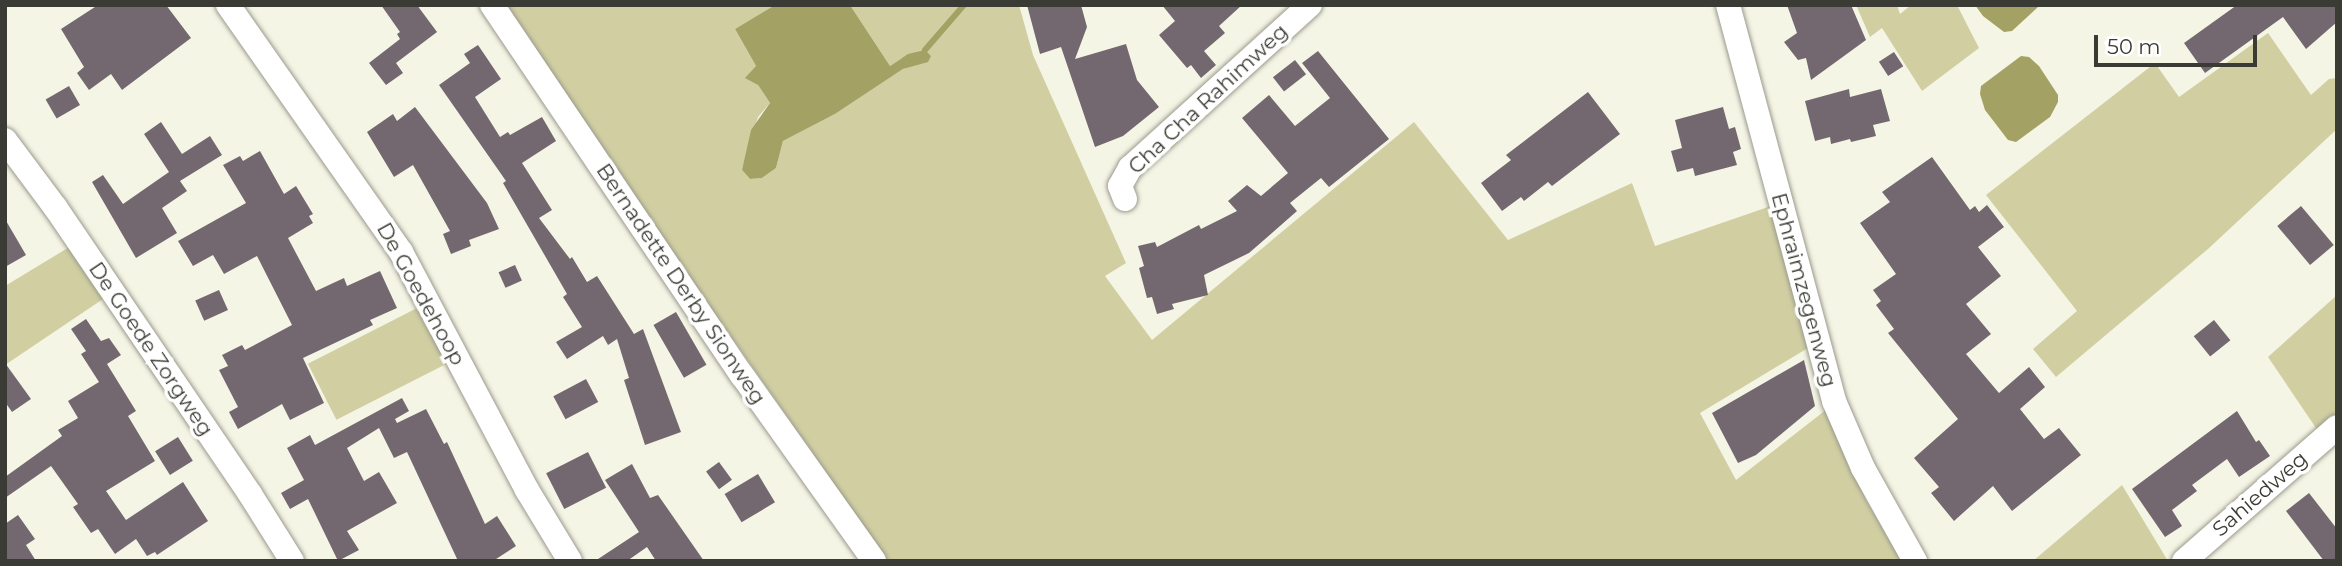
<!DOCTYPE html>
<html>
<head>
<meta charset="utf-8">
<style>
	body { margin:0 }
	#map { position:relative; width:2342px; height:566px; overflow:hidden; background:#f5f5e6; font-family:Montserrat,sans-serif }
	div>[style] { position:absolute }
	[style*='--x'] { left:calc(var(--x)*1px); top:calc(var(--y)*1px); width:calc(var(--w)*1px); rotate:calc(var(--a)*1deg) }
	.green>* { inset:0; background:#d1cfa2; transform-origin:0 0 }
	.water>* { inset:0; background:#a4a165 }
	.stream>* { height:6px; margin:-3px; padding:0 3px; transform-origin:3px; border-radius:3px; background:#a4a165 }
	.building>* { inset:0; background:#746870; transform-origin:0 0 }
	.roads { filter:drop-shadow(0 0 2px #9b9a8d) drop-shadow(0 0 2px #9b9a8d) }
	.minor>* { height:24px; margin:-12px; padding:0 12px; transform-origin:12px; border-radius:12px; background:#fff }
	span { translate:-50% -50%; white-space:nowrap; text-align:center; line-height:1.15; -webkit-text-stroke:7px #fff; paint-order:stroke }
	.street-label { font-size:21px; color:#3b3b35 }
	.frame { position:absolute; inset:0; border:7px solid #3b3b35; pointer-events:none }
	.scale { position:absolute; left:2094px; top:35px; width:163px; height:32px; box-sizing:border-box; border:4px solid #3b3b35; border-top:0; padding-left:9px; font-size:21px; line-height:24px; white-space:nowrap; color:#3b3b35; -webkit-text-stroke:5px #fff; paint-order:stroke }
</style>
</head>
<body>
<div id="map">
	<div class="green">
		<i style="clip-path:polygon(507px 5px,775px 5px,735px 29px,756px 66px,758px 85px,770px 103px,758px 117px,742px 170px,750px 179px,762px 178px,776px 168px,783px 141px,835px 114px,903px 69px,928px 61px,902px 58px,890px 66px,850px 5px,1019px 5px,1033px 55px,1126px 263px,1105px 276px,1152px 340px,1414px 122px,1508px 240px,1632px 183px,1655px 246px,1771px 206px,1808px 348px,1700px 413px,1736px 480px,1827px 409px,1866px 500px,1902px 561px,888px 561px,653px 225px)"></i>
		<i style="clip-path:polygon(1856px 5px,1897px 5px,1900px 14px,1911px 5px,1957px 5px,1979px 48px,1922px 91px,1882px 28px,1870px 37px)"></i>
		<i style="clip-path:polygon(2268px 33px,2311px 95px,2329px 79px,2337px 78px,2337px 129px,2208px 249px,2056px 377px,2033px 349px,2077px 311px,1986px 195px,2155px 63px,2179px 97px)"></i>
		<i style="clip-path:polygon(71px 246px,106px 297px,5px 365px,5px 286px)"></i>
		<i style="clip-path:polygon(2337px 295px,2337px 415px,2318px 431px,2268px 357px)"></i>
		<i style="left:421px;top:306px;width:63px;height:127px;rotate:63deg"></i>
		<i style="clip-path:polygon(2122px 485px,2168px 561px,2033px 561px)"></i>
	</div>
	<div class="water">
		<i style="clip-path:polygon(775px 5px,850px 5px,890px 66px,908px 54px,925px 50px,931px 56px,928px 62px,903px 69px,835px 114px,783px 141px,776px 168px,762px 178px,750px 179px,742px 170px,751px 130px,770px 103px,758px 85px,745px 78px,756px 66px,735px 29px)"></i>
		<i style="clip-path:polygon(1975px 5px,2038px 5px,2038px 7px,2012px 31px,2004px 32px,1983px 16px)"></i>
		<i style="clip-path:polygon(2021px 56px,2029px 57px,2039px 66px,2058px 95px,2058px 102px,2050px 117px,2016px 142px,2008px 140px,1985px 110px,1980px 94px,1981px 86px)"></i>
	</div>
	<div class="stream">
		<i style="--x:925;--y:50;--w:60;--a:-49.1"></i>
	</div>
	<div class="building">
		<i style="clip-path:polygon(98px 5px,166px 5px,191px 38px,122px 90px,111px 74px,89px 90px,77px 73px,84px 67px,61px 29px)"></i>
		<i style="clip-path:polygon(381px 5px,417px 5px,437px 32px,396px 63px,403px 73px,386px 85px,369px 63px,400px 39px,397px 34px,400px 32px)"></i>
		<i style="clip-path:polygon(1027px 5px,1081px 5px,1087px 27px,1075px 59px,1126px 44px,1137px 80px,1159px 107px,1123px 136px,1095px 147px,1061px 47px,1040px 54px)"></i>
		<i style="clip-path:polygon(1162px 5px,1242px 5px,1219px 26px,1225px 33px,1204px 51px,1216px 65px,1201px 78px,1191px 65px,1187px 68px,1159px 35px,1175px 21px)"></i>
		<i style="clip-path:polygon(1787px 5px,1851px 5px,1866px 40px,1811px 80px,1806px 58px,1798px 60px,1784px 42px,1797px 33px)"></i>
		<i style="clip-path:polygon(2237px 5px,2337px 5px,2337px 22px,2306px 49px,2283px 17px,2205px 73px,2184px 43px)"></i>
		<i style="clip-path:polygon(478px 45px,501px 79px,475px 97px,500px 137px,508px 132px,510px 135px,542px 117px,556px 141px,522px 163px,552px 210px,539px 218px,570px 259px,572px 257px,587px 282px,597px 276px,634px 334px,643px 329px,681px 432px,645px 445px,624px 380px,629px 378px,617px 339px,608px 345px,603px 336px,567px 359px,556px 342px,582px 327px,563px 297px,567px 294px,503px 183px,506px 181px,439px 85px,470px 63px,464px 54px)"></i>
		<i style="clip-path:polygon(1318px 51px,1389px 139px,1329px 187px,1321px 178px,1290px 203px,1297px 211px,1249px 253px,1204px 275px,1208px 295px,1172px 304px,1174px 309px,1157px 314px,1152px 297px,1147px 298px,1139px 268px,1144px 266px,1138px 246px,1155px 242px,1157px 247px,1199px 225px,1201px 229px,1237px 211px,1228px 201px,1247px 185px,1261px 196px,1288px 173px,1242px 118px,1269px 95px,1295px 126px,1330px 98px,1302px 63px)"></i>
		<i style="left:1894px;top:52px;width:17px;height:18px;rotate:57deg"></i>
		<i style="left:1295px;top:60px;width:18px;height:28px;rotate:52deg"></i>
		<i style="left:69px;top:86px;width:22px;height:27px;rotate:60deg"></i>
		<i style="clip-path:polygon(1849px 89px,1850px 97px,1881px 89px,1890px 121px,1873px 125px,1876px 136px,1851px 142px,1850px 139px,1831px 144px,1830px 137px,1815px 141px,1805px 101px)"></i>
		<i style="clip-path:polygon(1588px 92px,1620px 134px,1552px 186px,1548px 182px,1524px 201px,1521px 197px,1502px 211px,1481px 183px,1511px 160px,1506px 155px)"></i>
		<i style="clip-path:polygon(415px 107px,487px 203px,499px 229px,469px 240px,471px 246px,451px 254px,443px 234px,450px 231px,413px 165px,394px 177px,367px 132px,393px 114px,397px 121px)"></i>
		<i style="clip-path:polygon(1723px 107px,1729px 129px,1735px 127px,1741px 149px,1733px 152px,1737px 165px,1695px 176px,1693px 168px,1677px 172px,1671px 151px,1682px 148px,1675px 120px)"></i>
		<i style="clip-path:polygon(161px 122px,182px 154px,210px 136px,222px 155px,180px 181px,187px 191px,162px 208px,177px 233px,136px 258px,92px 182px,103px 175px,123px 204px,169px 172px,144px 134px)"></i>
		<i style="clip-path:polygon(260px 151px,284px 194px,296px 186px,313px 214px,309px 216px,313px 223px,288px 238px,316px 291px,344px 278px,347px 286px,380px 271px,397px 308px,370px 320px,373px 325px,303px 358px,324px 403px,290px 420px,282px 404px,238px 429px,229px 412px,238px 407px,219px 370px,228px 366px,222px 355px,242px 345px,245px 350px,292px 325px,257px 256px,224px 274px,213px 255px,193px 266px,178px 241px,246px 203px,223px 165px,240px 156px,243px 161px)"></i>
		<i style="clip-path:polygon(1932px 157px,1970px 210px,1975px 206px,1979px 212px,1987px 205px,2004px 227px,1978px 247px,2001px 276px,1966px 304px,1991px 334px,1966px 354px,1999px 393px,2029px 367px,2045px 387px,2020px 409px,2044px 439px,2059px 428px,2081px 455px,2012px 511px,1993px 486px,1954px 521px,1931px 493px,1939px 487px,1914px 458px,1958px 419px,1888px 333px,1894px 329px,1876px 305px,1881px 301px,1873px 290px,1896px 274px,1860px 223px,1890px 202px,1882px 192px)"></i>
		<i style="left:2301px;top:206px;width:51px;height:31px;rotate:50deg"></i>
		<i style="clip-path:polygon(5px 219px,26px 255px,5px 267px)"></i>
		<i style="left:515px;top:265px;width:17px;height:18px;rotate:66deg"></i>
		<i style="left:219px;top:290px;width:22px;height:26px;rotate:66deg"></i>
		<i style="left:676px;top:312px;width:61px;height:26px;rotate:60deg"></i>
		<i style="clip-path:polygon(86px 319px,101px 341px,109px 338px,121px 355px,107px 364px,136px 411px,128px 416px,155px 461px,106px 491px,126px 520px,183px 482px,208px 521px,157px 555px,155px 552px,147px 556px,136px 539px,115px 554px,98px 529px,91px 533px,73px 507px,78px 504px,51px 466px,5px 498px,5px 477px,62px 436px,58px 430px,78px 418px,68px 401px,99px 382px,81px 354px,86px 351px,71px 329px)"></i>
		<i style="left:2214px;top:320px;width:26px;height:26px;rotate:51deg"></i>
		<i style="clip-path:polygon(1804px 360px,1815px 406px,1756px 455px,1738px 463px,1712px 413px)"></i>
		<i style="clip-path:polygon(5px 363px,31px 399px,12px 412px,5px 402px)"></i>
		<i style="left:586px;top:379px;width:26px;height:37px;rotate:62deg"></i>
		<i style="clip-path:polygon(402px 398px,409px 411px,395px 419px,397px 423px,426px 409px,444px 444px,447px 442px,485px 524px,497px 516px,516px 546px,493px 561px,458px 561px,407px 452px,394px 458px,379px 428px,347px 448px,364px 481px,379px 472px,397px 503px,347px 531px,359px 550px,338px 561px,308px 499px,290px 509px,281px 493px,304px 480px,287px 448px,310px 435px,315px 445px)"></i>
		<i style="clip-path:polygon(2237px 411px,2256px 442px,2259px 440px,2270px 456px,2239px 477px,2227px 459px,2192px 485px,2197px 491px,2172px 510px,2182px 526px,2165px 537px,2132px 489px)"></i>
		<i style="left:178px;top:437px;width:28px;height:27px;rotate:58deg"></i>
		<i style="left:588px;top:452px;width:40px;height:47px;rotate:63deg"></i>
		<i style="left:719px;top:462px;width:22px;height:16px;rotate:54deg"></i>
		<i style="clip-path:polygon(632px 464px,650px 498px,658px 495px,704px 561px,656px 561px,647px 547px,627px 561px,595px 561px,639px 532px,605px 480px)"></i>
		<i style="left:758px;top:474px;width:33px;height:39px;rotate:59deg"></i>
		<i style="clip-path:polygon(2309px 493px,2337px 529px,2337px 561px,2324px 561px,2286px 511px)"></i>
		<i style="clip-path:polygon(18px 515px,35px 539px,26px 545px,36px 561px,5px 561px,5px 524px)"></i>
	</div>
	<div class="roads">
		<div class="minor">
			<i style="--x:228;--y:5;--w:302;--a:55"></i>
			<i style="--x:401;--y:252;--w:269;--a:62.1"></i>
			<i style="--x:527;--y:490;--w:83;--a:58.8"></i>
			<i style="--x:492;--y:5;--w:447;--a:56"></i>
			<i style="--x:742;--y:375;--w:228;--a:54.6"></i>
			<i style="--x:1728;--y:5;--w:410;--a:75"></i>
			<i style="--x:1834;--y:401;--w:73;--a:66.6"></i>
			<i style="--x:1863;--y:468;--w:107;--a:60.8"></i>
			<i style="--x:5;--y:140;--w:84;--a:53.3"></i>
			<i style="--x:55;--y:207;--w:347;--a:55.8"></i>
			<i style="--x:250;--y:494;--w:79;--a:57.9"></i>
			<i style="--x:1125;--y:199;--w:14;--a:-111"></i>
			<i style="--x:1120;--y:186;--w:21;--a:-61"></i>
			<i style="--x:1130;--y:168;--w:243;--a:-42.2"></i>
			<i style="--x:2184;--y:561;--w:203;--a:-41.2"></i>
		</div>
	</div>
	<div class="street-label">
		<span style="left:1208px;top:99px;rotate:-43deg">Cha Cha Rahimweg</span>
		<span style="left:681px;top:284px;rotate:56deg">Bernadette Derby Sionweg</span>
		<span style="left:1804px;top:290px;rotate:75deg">Ephraimzegenweg</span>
		<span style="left:421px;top:294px;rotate:61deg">De Goedehoop</span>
		<span style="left:151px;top:349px;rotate:56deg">De Goede Zorgweg</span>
		<span style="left:2260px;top:494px;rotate:-41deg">Sahiedweg</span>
	</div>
	<div class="frame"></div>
	<div class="scale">50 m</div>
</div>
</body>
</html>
